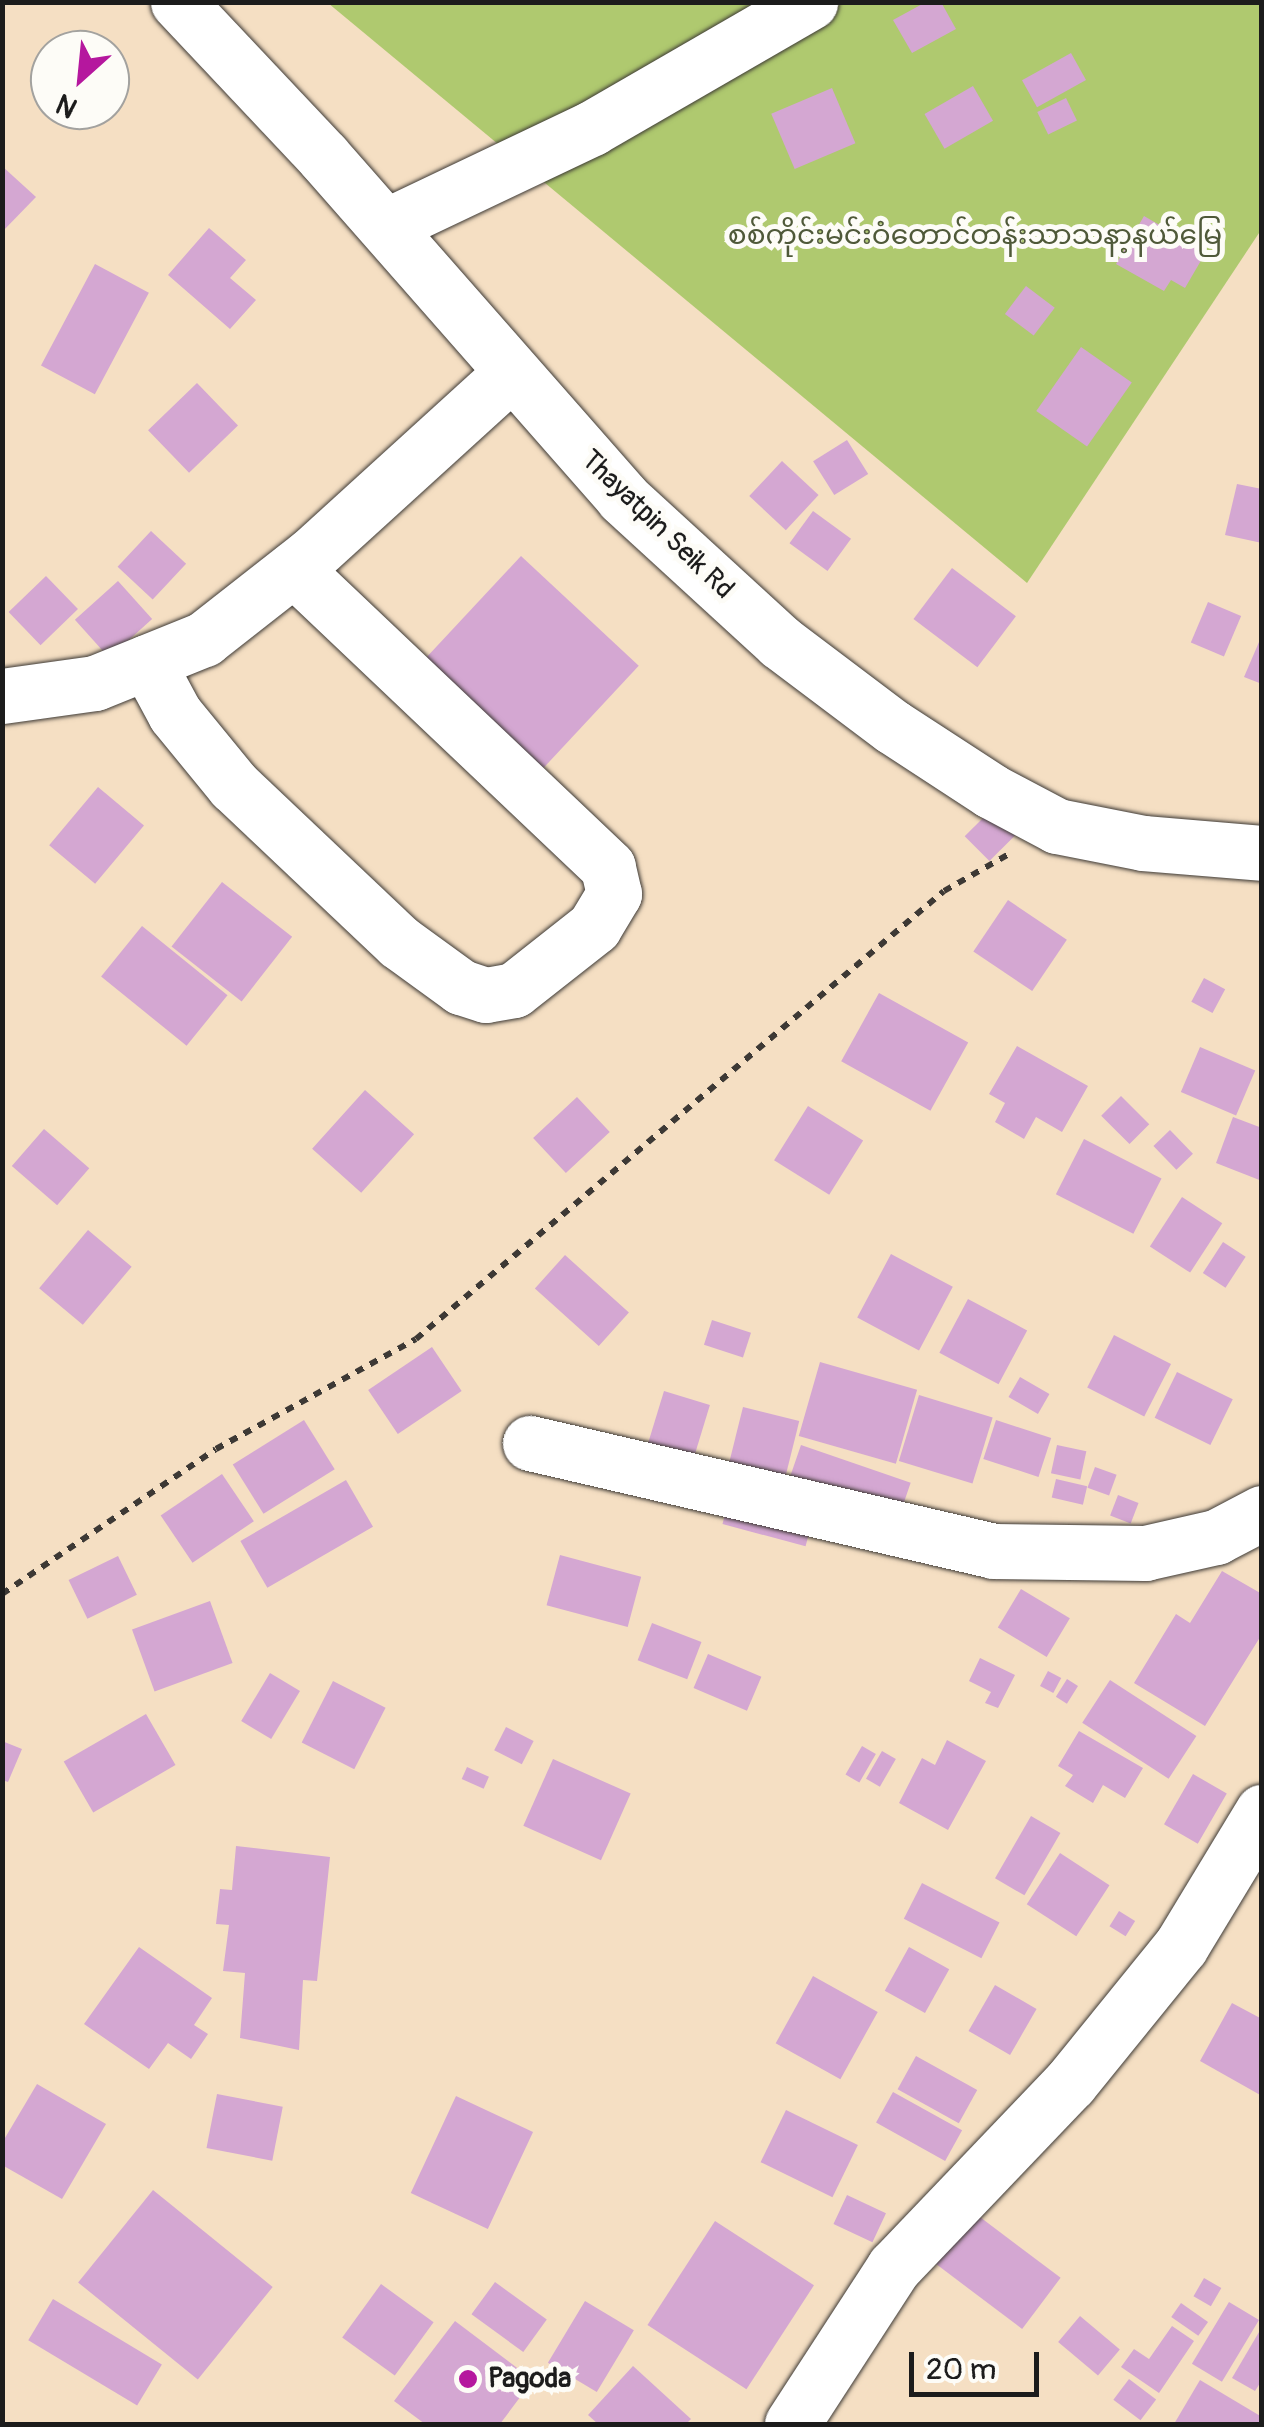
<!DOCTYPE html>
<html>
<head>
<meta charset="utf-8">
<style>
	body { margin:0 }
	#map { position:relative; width:1264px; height:2427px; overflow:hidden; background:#f5dfc3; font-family:Pangolin,"Noto Sans Myanmar",sans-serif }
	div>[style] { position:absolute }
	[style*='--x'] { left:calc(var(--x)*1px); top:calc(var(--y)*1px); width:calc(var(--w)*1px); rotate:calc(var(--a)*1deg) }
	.green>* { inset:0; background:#afc96f }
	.building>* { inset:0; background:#d4a7d2; transform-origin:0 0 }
	.path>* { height:6px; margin-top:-3px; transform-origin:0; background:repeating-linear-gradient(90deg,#3d3935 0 8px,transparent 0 16px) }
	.roads { filter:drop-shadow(0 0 2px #3d3935) drop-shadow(0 0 2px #3d3935) }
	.minor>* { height:55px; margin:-27.5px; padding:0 27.5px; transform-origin:27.5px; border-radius:27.5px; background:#fff }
	.dots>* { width:28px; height:28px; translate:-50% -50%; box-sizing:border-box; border:5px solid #fdfcf7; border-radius:50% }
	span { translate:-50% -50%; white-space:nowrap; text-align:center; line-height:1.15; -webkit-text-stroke:10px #fdfcf7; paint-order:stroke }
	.park-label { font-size:28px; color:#4f5939 }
	.street-label { font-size:28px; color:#1c1c1c }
	.poi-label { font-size:28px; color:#1c1c1c; font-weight:700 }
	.left { translate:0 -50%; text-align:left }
	.frame { position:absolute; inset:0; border:5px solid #1c1c1c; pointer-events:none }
	.north { position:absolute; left:30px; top:30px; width:100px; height:100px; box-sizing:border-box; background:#fdfcf7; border:2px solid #a3a29f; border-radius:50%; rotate:207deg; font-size:28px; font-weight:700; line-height:40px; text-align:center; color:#1c1c1c }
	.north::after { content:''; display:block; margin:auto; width:35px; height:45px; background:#b5179e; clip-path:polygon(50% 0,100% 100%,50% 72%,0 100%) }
	.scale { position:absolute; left:909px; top:2352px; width:130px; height:45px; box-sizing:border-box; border:5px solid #1c1c1c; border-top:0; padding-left:12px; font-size:30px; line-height:35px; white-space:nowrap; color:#1c1c1c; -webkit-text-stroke:8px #fdfcf7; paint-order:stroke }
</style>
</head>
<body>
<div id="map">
	<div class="green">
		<i style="clip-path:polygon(328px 3px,1261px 3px,1261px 230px,1027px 583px)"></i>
	</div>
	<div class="building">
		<i style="clip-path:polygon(926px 2px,941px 2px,956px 29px,912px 53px,893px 20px)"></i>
		<i style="left:1071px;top:53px;width:31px;height:56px;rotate:61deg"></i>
		<i style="left:973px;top:86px;width:40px;height:56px;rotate:60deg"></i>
		<i style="left:832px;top:88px;width:60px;height:66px;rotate:67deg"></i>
		<i style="left:1066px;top:98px;width:25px;height:32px;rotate:64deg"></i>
		<i style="clip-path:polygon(2px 166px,36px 197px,2px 232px)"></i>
		<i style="clip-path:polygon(1144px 216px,1206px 252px,1185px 288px,1171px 280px,1164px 291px,1116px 264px)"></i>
		<i style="clip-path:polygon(209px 228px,246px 260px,230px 278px,256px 300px,230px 329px,168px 275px)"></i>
		<i style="left:95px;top:264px;width:61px;height:115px;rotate:28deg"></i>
		<i style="left:1026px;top:286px;width:36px;height:35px;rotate:37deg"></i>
		<i style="left:1081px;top:347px;width:62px;height:78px;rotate:35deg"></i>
		<i style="left:197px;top:383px;width:59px;height:68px;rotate:46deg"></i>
		<i style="left:847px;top:440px;width:40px;height:40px;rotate:58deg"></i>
		<i style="left:782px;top:461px;width:50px;height:48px;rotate:43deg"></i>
		<i style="clip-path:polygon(1237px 484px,1262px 489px,1262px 543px,1225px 535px)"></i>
		<i style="left:813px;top:511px;width:47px;height:40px;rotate:36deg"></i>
		<i style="left:151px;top:531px;width:48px;height:49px;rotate:43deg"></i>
		<i style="left:521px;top:556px;width:161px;height:145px;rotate:43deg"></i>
		<i style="left:952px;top:568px;width:80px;height:64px;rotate:37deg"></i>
		<i style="left:46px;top:576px;width:46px;height:52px;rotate:46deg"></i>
		<i style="left:118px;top:581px;width:51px;height:58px;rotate:48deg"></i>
		<i style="left:1208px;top:602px;width:36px;height:44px;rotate:23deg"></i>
		<i style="clip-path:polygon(1262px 635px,1262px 684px,1244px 677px)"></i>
		<i style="left:98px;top:787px;width:60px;height:76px;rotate:40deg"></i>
		<i style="left:993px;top:808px;width:35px;height:40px;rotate:45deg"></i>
		<i style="left:222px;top:882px;width:89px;height:82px;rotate:38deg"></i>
		<i style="left:1008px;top:900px;width:71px;height:62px;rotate:34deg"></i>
		<i style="left:142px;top:926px;width:110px;height:65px;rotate:39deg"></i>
		<i style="left:1204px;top:978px;width:24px;height:27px;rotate:28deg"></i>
		<i style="left:879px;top:993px;width:102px;height:78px;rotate:29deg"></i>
		<i style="clip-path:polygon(1017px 1046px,1088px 1086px,1062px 1132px,1036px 1117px,1024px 1139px,995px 1122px,1005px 1103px,989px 1094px)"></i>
		<i style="left:1200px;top:1047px;width:60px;height:49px;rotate:23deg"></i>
		<i style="left:365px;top:1090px;width:66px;height:79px;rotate:42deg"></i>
		<i style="left:1121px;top:1096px;width:40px;height:28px;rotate:45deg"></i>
		<i style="left:577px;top:1097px;width:48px;height:60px;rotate:47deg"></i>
		<i style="left:808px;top:1106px;width:65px;height:64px;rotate:32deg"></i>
		<i style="clip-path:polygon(1233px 1117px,1262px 1128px,1262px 1181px,1216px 1163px)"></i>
		<i style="left:44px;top:1129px;width:60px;height:49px;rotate:41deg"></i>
		<i style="left:1170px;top:1130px;width:33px;height:23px;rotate:46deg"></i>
		<i style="left:1084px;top:1139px;width:87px;height:62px;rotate:27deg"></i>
		<i style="left:1182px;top:1197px;width:48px;height:59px;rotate:33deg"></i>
		<i style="left:88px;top:1230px;width:57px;height:76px;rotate:40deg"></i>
		<i style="left:1223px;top:1242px;width:27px;height:37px;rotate:33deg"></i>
		<i style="left:891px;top:1254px;width:70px;height:72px;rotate:28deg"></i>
		<i style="left:565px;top:1255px;width:86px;height:45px;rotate:42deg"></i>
		<i style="left:968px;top:1299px;width:67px;height:61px;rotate:28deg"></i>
		<i style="left:712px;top:1320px;width:41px;height:26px;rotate:18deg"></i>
		<i style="left:1114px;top:1335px;width:64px;height:59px;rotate:27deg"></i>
		<i style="left:432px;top:1347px;width:53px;height:77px;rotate:56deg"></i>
		<i style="left:820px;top:1362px;width:101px;height:77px;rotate:16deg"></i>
		<i style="left:1177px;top:1372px;width:62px;height:51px;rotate:26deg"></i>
		<i style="left:1020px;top:1377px;width:34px;height:23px;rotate:30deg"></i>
		<i style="left:664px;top:1391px;width:48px;height:59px;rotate:17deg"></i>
		<i style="left:919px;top:1395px;width:77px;height:69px;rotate:17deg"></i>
		<i style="left:743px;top:1407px;width:58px;height:62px;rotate:14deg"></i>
		<i style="left:304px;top:1420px;width:58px;height:84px;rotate:58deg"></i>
		<i style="left:996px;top:1420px;width:58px;height:41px;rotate:18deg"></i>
		<i style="left:801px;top:1445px;width:116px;height:41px;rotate:19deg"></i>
		<i style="left:1057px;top:1445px;width:30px;height:29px;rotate:12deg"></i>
		<i style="left:1095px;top:1467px;width:23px;height:22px;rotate:20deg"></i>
		<i style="left:222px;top:1474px;width:57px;height:74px;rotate:56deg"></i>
		<i style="left:1056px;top:1479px;width:32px;height:19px;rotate:13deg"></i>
		<i style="left:346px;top:1480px;width:54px;height:122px;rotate:60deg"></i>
		<i style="left:1118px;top:1495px;width:22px;height:22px;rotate:21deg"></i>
		<i style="left:730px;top:1496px;width:86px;height:29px;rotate:15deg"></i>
		<i style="left:560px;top:1555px;width:84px;height:52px;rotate:15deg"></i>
		<i style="left:118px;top:1556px;width:43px;height:55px;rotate:64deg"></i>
		<i style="clip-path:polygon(1222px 1571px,1262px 1594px,1262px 1634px,1205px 1726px,1134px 1683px,1176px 1614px,1190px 1623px)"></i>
		<i style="left:1021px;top:1589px;width:57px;height:45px;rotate:31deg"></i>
		<i style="left:210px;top:1601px;width:66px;height:83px;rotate:70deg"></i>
		<i style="left:652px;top:1623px;width:53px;height:40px;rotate:21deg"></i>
		<i style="left:708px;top:1654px;width:58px;height:37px;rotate:23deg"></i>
		<i style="clip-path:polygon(980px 1658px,1015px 1675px,998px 1708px,985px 1703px,991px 1692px,969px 1681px)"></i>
		<i style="left:1048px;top:1671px;width:15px;height:17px;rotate:28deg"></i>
		<i style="left:270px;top:1673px;width:35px;height:56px;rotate:31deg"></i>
		<i style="left:1067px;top:1679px;width:13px;height:21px;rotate:32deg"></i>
		<i style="left:1110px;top:1680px;width:103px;height:51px;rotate:33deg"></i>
		<i style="left:333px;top:1681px;width:59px;height:69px;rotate:27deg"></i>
		<i style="left:146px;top:1714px;width:59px;height:95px;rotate:60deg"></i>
		<i style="left:506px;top:1727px;width:31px;height:26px;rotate:27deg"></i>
		<i style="clip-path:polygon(1079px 1731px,1143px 1768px,1125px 1798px,1103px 1785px,1093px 1803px,1065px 1786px,1073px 1775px,1058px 1766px)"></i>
		<i style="clip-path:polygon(947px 1740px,986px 1761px,948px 1830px,899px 1803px,922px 1758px,935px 1765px)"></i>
		<i style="clip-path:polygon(2px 1741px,22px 1749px,8px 1782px,2px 1780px)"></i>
		<i style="left:862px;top:1746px;width:16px;height:33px;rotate:30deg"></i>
		<i style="left:882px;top:1751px;width:16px;height:32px;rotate:30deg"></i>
		<i style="left:553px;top:1759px;width:85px;height:73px;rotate:24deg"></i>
		<i style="left:467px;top:1767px;width:24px;height:13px;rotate:24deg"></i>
		<i style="left:1193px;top:1774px;width:39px;height:58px;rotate:30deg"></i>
		<i style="left:1031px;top:1816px;width:34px;height:72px;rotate:30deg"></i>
		<i style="clip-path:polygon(236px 1846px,330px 1857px,317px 1981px,303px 1980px,299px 2050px,240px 2038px,245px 1973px,223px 1971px,229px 1925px,216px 1924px,220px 1889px,232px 1890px)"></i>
		<i style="left:1060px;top:1853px;width:59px;height:61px;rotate:33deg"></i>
		<i style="left:922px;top:1883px;width:87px;height:40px;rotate:27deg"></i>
		<i style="left:1119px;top:1911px;width:19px;height:18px;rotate:32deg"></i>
		<i style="clip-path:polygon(139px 1947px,212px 1998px,194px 2025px,208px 2034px,191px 2059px,168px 2043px,149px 2069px,84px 2024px)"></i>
		<i style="left:909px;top:1947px;width:46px;height:50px;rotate:29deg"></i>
		<i style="left:813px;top:1976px;width:74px;height:77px;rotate:29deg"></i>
		<i style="left:995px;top:1985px;width:48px;height:53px;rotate:30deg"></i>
		<i style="clip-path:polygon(1232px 2003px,1262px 2019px,1262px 2096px,1200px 2061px)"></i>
		<i style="left:916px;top:2056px;width:70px;height:38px;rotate:29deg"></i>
		<i style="clip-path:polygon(37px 2084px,106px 2124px,62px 2199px,2px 2165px,2px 2143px)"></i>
		<i style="left:893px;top:2092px;width:79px;height:35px;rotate:29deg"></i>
		<i style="left:217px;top:2094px;width:67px;height:55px;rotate:11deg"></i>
		<i style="left:456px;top:2096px;width:85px;height:107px;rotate:25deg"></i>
		<i style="left:786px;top:2110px;width:80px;height:58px;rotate:26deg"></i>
		<i style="left:153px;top:2190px;width:154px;height:119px;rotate:39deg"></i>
		<i style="left:847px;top:2195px;width:43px;height:32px;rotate:25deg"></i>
		<i style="left:968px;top:2208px;width:116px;height:64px;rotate:37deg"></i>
		<i style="left:715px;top:2221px;width:118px;height:124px;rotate:33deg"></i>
		<i style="left:1204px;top:2278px;width:20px;height:21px;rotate:30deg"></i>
		<i style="left:495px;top:2282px;width:64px;height:40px;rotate:36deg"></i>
		<i style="left:381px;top:2284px;width:65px;height:66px;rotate:36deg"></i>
		<i style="left:53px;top:2299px;width:127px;height:48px;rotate:31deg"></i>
		<i style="left:585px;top:2301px;width:57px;height:72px;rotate:31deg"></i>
		<i style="left:1229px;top:2302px;width:35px;height:72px;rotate:31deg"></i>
		<i style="left:1181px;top:2303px;width:33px;height:17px;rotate:35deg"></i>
		<i style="left:1080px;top:2316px;width:52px;height:34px;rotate:40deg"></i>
		<i style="clip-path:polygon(455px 2321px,533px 2380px,500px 2424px,425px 2424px,394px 2401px)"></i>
		<i style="clip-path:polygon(1172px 2326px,1194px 2341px,1159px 2393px,1121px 2367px,1134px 2349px,1149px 2359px)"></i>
		<i style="clip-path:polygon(1262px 2327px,1262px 2380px,1255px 2391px,1232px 2378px)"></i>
		<i style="clip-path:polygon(633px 2366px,691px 2419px,686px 2424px,598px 2424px,588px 2415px)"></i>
		<i style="left:1129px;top:2379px;width:34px;height:26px;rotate:37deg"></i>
		<i style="clip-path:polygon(1200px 2380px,1262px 2417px,1262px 2424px,1174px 2424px)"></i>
	</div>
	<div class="path">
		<i style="--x:2;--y:1594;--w:258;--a:-34.1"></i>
		<i style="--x:216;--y:1449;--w:228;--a:-28.8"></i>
		<i style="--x:416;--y:1339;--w:692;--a:-40.31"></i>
		<i style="--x:944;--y:891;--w:75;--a:-29.6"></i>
	</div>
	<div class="roads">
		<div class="minor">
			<i style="--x:178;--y:2;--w:212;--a:46.7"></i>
			<i style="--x:323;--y:156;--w:455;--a:48.7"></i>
			<i style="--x:623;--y:498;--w:213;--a:42.5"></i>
			<i style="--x:780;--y:642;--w:141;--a:37"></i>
			<i style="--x:893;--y:727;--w:117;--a:33.1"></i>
			<i style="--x:991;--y:791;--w:75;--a:27.9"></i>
			<i style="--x:1057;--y:826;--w:88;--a:11.2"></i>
			<i style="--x:1143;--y:843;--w:119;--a:4.8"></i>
			<i style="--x:386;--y:226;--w:228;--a:-25.4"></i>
			<i style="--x:592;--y:128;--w:252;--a:-30"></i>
			<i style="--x:147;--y:662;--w:59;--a:61.7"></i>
			<i style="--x:175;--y:714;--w:93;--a:50.7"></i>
			<i style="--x:234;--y:786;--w:227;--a:43.4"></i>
			<i style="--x:399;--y:942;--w:77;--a:36"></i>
			<i style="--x:461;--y:987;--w:26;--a:18"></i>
			<i style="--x:486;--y:995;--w:28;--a:-10"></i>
			<i style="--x:514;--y:990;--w:102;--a:-38.2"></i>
			<i style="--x:594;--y:927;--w:39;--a:-59"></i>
			<i style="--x:614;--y:894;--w:28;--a:-103"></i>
			<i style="--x:608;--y:867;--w:433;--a:-136.5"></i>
			<i style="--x:2;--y:696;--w:94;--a:-8"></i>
			<i style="--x:95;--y:683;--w:118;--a:-22"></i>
			<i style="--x:204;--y:639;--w:135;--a:-38.1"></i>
			<i style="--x:310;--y:556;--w:270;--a:-42.3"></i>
			<i style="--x:530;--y:1443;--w:475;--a:13.1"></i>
			<i style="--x:993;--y:1551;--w:152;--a:0.8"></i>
			<i style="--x:1145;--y:1553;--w:73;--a:-12.7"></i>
			<i style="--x:1216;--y:1537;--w:52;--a:-27.6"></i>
			<i style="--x:792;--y:2424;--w:187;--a:-57"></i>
			<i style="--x:894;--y:2267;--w:255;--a:-46.3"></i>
			<i style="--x:1070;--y:2083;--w:176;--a:-51"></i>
			<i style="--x:1181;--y:1946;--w:157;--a:-58.8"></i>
		</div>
	</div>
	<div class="dots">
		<i style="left:468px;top:2379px;background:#b5179e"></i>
	</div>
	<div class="park-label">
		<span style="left:975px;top:236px">စစ်ကိုင်းမင်းဝံတောင်တန်းသာသနာ့နယ်မြေ</span>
	</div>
	<div class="street-label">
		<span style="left:657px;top:525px;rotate:44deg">Thayatpin Seik Rd</span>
	</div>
	<div class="poi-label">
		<span class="left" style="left:488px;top:2379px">Pagoda</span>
	</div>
	<div class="frame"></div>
	<div class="north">N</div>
	<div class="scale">20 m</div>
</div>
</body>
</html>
